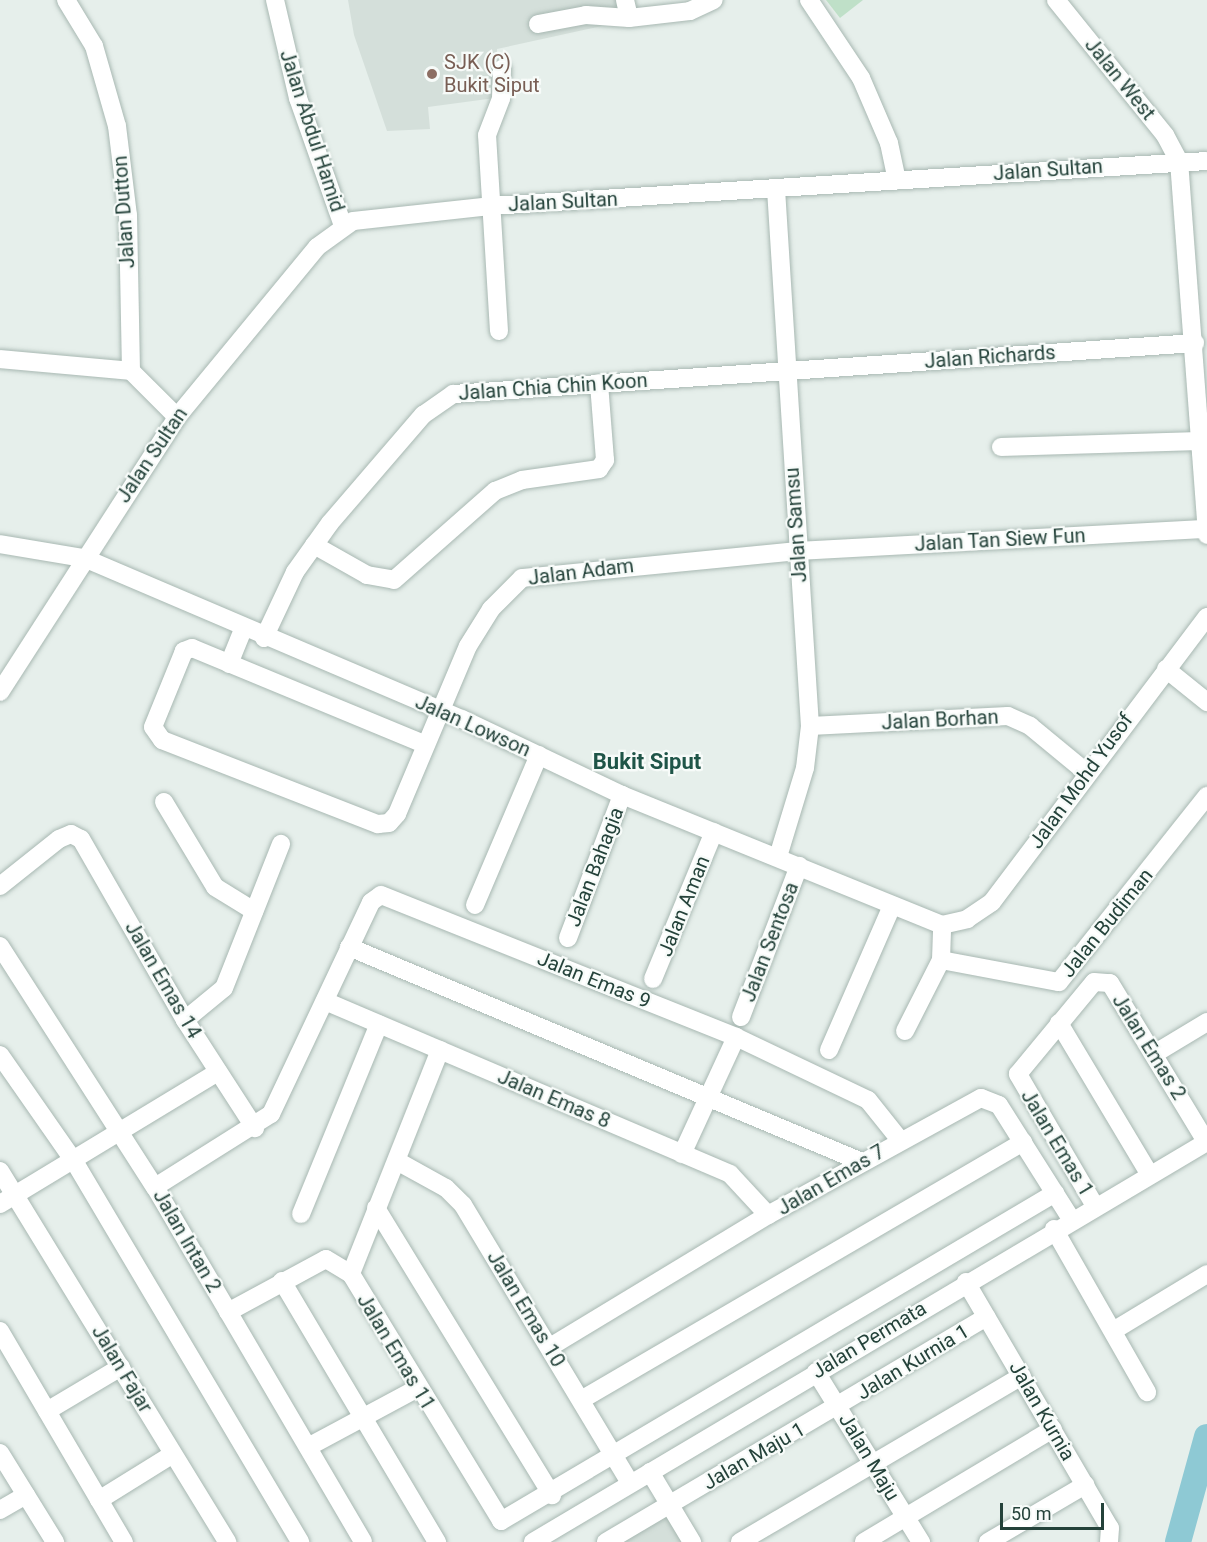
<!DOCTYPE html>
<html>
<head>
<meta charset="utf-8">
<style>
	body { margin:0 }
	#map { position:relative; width:1207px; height:1542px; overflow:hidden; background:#e6efeb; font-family:Roboto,sans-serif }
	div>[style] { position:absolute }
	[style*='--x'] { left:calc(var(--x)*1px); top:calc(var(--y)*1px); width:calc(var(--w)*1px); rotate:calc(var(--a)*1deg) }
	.built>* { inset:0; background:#d4dfda }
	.green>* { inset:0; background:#bfe0c8 }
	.river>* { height:26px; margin:-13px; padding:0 13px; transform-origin:13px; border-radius:13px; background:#8ec9d4 }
	.roads { filter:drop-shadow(0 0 2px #a8b8b2) drop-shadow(0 0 2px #a8b8b2) }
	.minor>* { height:18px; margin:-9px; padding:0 9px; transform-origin:9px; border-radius:9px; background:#fff }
	.dots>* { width:16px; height:16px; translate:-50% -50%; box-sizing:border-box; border:3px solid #f7fbf9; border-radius:50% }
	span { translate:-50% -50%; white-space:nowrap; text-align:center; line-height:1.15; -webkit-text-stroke:4.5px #f7fbf9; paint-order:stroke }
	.education-label { font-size:20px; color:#785e54 }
	.left { translate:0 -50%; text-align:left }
	.street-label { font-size:20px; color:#24423a }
	.quarter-label { font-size:22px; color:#1f5548; font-weight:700 }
	.scale { position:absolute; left:1000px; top:1503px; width:104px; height:27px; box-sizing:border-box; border:3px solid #24423a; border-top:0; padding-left:8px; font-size:18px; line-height:21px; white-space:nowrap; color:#24423a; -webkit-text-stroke:4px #f7fbf9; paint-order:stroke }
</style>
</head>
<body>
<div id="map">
	<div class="built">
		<i style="clip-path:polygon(348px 0,618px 0,620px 6px,611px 24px,497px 49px,495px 98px,428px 107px,430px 129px,387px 131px,354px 35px)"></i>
		<i style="clip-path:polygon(671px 1498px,698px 1542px,596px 1542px)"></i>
	</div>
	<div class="green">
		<i style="clip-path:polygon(826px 0,863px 0,840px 18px)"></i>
	</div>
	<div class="river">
		<i style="--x:1178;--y:1542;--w:109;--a:-74.6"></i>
	</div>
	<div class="roads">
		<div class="minor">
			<i style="--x:66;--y:0;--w:54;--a:58.7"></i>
			<i style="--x:94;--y:46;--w:83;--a:74"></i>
			<i style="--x:117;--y:126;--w:90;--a:83"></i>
			<i style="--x:128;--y:215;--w:156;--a:88.9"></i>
			<i style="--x:131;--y:371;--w:65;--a:45"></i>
			<i style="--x:275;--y:0;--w:101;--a:76.8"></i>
			<i style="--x:298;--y:98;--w:136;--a:70.6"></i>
			<i style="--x:625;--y:0;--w:18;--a:77"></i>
			<i style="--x:809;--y:0;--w:94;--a:56.3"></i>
			<i style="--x:861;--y:78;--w:71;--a:66.7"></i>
			<i style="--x:889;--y:143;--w:38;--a:78"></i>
			<i style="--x:1056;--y:0;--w:174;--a:51.1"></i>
			<i style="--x:1165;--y:135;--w:30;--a:62"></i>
			<i style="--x:1179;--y:161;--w:375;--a:85.7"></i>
			<i style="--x:538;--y:24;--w:49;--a:-10.6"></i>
			<i style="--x:586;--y:15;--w:43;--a:4"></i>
			<i style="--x:629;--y:18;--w:61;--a:-6.5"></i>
			<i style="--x:690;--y:11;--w:26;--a:-25"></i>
			<i style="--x:776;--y:189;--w:538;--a:86.38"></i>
			<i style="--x:810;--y:726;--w:42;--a:96.8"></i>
			<i style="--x:805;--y:768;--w:93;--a:106.9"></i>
			<i style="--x:499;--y:331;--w:196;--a:-93.5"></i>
			<i style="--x:487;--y:135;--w:40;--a:-69"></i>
			<i style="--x:501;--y:98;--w:29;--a:-88"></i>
			<i style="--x:0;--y:359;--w:132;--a:5.2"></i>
			<i style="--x:1001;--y:447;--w:198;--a:-1.7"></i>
			<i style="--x:0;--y:544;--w:85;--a:9.5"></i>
			<i style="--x:84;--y:558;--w:411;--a:23.1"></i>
			<i style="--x:462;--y:719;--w:177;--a:25.4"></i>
			<i style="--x:622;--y:795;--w:345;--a:22.1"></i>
			<i style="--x:942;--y:925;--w:26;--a:-13"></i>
			<i style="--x:967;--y:919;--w:30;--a:-34"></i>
			<i style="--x:992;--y:902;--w:357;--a:-53"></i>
			<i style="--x:314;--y:545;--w:61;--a:29.5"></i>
			<i style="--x:367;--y:575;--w:27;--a:10"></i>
			<i style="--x:394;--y:580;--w:135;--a:-41.4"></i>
			<i style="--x:495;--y:491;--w:29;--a:-22"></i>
			<i style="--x:522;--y:480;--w:78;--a:-8.1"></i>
			<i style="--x:599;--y:469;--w:11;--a:-56"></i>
			<i style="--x:605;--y:460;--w:77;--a:-94.5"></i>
			<i style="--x:264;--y:638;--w:73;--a:-64.8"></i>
			<i style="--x:295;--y:572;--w:60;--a:-54.5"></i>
			<i style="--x:330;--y:523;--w:143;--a:-49.3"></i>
			<i style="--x:423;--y:415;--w:37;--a:-35"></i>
			<i style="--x:453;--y:394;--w:744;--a:-3.93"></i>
			<i style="--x:229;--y:664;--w:38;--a:-68"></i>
			<i style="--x:1166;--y:669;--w:53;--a:38.8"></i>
			<i style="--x:0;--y:692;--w:327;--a:-57.2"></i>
			<i style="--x:177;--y:417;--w:220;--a:-50.5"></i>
			<i style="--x:317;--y:247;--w:44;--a:-35.8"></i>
			<i style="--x:353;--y:221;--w:138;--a:-6.2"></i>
			<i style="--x:490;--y:206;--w:718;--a:-3.59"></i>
			<i style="--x:810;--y:726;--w:198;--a:-2.9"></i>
			<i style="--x:1008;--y:716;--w:24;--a:24"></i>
			<i style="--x:1030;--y:726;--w:74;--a:39.5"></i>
			<i style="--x:424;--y:744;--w:251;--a:-157.5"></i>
			<i style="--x:192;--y:648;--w:9;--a:159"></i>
			<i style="--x:184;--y:651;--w:82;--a:112.2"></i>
			<i style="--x:153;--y:727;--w:16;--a:55"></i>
			<i style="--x:162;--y:740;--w:232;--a:21.3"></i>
			<i style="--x:378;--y:824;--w:11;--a:-5"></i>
			<i style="--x:389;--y:823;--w:12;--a:-48"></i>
			<i style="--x:397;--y:814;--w:182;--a:-67.1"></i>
			<i style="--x:468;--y:646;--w:44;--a:-58.1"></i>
			<i style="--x:491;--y:609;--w:44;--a:-45"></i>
			<i style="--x:522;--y:578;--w:276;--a:-5.6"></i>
			<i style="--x:797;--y:551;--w:407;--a:-3.1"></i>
			<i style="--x:164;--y:802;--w:99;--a:59"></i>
			<i style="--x:215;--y:887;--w:46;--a:31.6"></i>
			<i style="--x:0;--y:886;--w:75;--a:-38.5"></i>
			<i style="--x:59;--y:839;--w:13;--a:-23"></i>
			<i style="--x:71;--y:834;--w:11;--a:27"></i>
			<i style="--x:81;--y:839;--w:209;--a:60.1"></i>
			<i style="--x:185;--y:1020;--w:129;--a:57.1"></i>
			<i style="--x:475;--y:905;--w:163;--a:-66.9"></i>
			<i style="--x:568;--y:938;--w:153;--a:-69.3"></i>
			<i style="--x:0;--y:946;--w:287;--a:57.3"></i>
			<i style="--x:155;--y:1187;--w:411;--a:59.6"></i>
			<i style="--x:349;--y:947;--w:556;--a:22.74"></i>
			<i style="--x:941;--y:960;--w:120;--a:10.6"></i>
			<i style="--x:1059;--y:982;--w:238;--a:-51.5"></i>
			<i style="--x:653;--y:979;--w:159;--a:-67.5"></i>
			<i style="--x:325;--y:1001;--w:440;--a:23.1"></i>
			<i style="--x:730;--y:1174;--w:56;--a:47.2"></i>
			<i style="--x:741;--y:1017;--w:162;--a:-69"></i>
			<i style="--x:185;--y:1020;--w:50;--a:-39.4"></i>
			<i style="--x:224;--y:988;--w:155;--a:-68.4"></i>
			<i style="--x:1059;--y:1023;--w:177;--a:59.1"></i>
			<i style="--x:905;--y:1031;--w:80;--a:-63.1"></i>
			<i style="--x:941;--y:960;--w:35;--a:-88"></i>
			<i style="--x:440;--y:1050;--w:241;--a:111.7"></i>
			<i style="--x:351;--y:1274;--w:289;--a:58.7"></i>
			<i style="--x:501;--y:1521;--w:644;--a:-30.63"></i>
			<i style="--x:829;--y:1050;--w:157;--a:-66.4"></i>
			<i style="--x:1154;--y:1054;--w:62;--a:-31.1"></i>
			<i style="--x:0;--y:1055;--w:129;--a:55.1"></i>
			<i style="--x:74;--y:1161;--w:443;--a:59.3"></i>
			<i style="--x:682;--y:1154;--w:129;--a:-65.2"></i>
			<i style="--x:397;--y:1161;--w:56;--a:28.9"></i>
			<i style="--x:446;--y:1188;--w:24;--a:45"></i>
			<i style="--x:463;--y:1205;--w:324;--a:59"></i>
			<i style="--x:0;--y:1171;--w:435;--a:58.5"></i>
			<i style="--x:155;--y:1187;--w:137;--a:-32.2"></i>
			<i style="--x:271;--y:1114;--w:234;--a:-64.7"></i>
			<i style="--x:371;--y:902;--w:12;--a:-35"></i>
			<i style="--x:381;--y:895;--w:382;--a:21.8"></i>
			<i style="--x:736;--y:1037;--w:146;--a:25.5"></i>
			<i style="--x:868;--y:1100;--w:51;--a:51.3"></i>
			<i style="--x:0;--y:1204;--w:255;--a:-31.2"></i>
			<i style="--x:1095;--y:1206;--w:153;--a:-120.3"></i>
			<i style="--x:1018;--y:1074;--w:119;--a:-50.4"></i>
			<i style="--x:1094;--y:982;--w:16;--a:4"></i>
			<i style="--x:1110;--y:983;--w:187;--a:58.8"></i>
			<i style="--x:376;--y:1208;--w:337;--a:58.5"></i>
			<i style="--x:301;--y:1214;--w:205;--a:-67.7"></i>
			<i style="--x:1054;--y:1229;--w:188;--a:60.3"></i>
			<i style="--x:282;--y:1281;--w:304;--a:59.3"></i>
			<i style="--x:966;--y:1282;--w:285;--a:59.7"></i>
			<i style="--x:1110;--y:1528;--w:14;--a:94"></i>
			<i style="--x:228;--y:1312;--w:111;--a:-28.4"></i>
			<i style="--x:326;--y:1259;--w:29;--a:31"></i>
			<i style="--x:0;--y:1331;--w:245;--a:59.6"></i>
			<i style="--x:1113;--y:1331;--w:110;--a:-31.2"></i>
			<i style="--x:550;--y:1347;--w:255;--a:-31.2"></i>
			<i style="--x:768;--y:1215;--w:243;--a:-28.8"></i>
			<i style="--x:981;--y:1098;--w:19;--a:21"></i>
			<i style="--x:999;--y:1105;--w:135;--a:57.7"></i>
			<i style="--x:816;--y:1372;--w:200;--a:58.3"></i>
			<i style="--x:581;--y:1400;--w:512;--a:-30.27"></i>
			<i style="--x:47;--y:1411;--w:86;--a:-30.7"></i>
			<i style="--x:308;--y:1447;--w:125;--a:-28.2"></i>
			<i style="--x:0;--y:1453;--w:105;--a:58.3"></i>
			<i style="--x:650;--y:1472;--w:82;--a:59"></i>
			<i style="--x:99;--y:1500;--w:87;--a:-31.9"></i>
			<i style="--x:0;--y:1510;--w:30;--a:-30"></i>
			<i style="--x:533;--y:1542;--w:784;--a:-30.69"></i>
			<i style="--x:606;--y:1542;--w:442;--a:-30.6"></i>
			<i style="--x:740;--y:1542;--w:327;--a:-30.5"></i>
			<i style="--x:864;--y:1542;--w:220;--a:-30.9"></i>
			<i style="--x:988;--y:1542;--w:113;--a:-30.4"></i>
		</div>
	</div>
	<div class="dots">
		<i style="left:432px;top:74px;background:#8d6e63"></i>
	</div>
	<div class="education-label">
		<span class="left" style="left:444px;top:74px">SJK (C)<br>Bukit Siput</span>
	</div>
	<div class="street-label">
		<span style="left:1120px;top:79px;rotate:51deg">Jalan West</span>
		<span style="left:312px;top:131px;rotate:72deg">Jalan Abdul Hamid</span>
		<span style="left:1048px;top:170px;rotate:-4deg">Jalan Sultan</span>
		<span style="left:563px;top:202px;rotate:-3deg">Jalan Sultan</span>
		<span style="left:124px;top:212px;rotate:-94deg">Jalan Dutton</span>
		<span style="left:990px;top:357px;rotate:-4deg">Jalan Richards</span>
		<span style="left:553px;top:387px;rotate:-4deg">Jalan Chia Chin Koon</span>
		<span style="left:152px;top:455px;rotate:-56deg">Jalan Sultan</span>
		<span style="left:796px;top:525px;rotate:-94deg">Jalan Samsu</span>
		<span style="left:1000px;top:540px;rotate:-3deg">Jalan Tan Siew Fun</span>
		<span style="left:581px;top:572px;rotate:-7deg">Jalan Adam</span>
		<span style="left:940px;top:720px;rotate:-3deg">Jalan Borhan</span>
		<span style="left:473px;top:726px;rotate:24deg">Jalan Lowson</span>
		<span style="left:1081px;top:781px;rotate:-54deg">Jalan Mohd Yusof</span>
		<span style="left:595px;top:867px;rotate:-69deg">Jalan Bahagia</span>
		<span style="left:684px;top:906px;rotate:-68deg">Jalan Aman</span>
		<span style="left:1107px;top:923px;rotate:-51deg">Jalan Budiman</span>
		<span style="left:770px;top:942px;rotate:-69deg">Jalan Sentosa</span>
		<span style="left:163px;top:980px;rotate:60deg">Jalan Emas 14</span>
		<span style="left:594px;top:980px;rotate:22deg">Jalan Emas 9</span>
		<span style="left:1149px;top:1047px;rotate:58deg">Jalan Emas 2</span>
		<span style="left:554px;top:1099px;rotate:23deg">Jalan Emas 8</span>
		<span style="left:1057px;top:1143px;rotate:59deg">Jalan Emas 1</span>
		<span style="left:831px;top:1180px;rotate:-30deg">Jalan Emas 7</span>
		<span style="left:187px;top:1241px;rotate:60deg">Jalan Intan 2</span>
		<span style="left:526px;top:1309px;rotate:59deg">Jalan Emas 10</span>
		<span style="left:869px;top:1340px;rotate:-31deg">Jalan Permata</span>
		<span style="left:396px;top:1352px;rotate:59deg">Jalan Emas 11</span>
		<span style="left:913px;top:1362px;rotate:-31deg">Jalan Kurnia 1</span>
		<span style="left:122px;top:1369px;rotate:59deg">Jalan Fajar</span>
		<span style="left:1042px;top:1411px;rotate:60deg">Jalan Kurnia</span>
		<span style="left:754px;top:1456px;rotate:-30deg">Jalan Maju 1</span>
		<span style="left:869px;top:1457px;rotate:59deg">Jalan Maju</span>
	</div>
	<div class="quarter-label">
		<span style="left:647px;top:762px">Bukit Siput</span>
	</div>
	<div class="scale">50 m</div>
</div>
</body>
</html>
